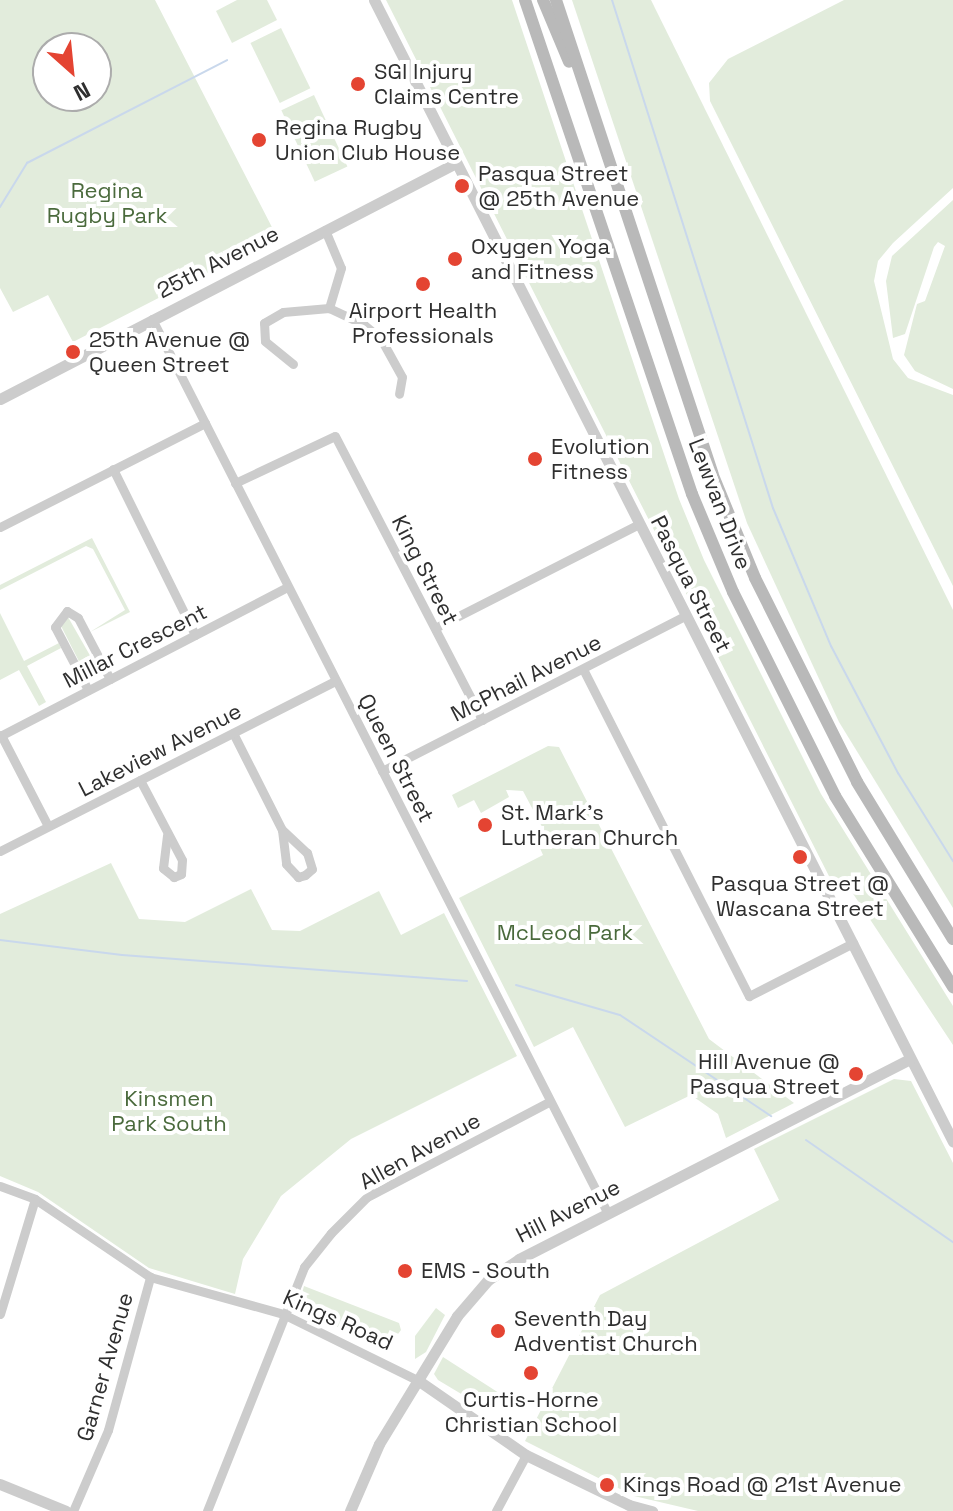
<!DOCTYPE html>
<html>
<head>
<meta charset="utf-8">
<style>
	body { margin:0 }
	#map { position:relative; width:953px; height:1511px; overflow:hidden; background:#fff; font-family:"Space Grotesk",sans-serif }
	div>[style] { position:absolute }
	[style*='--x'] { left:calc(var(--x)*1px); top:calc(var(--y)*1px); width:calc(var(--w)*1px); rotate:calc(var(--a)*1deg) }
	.green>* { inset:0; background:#e2ecdc; transform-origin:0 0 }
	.stream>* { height:2px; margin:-1px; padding:0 1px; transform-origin:1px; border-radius:1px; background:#c9d8ec }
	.minor>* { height:9px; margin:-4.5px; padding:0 4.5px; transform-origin:4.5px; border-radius:4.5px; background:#ccc }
	.tertiary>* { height:11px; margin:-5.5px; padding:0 5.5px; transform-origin:5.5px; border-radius:5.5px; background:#ccc }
	.secondary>* { height:12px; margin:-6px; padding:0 6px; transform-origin:6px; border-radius:6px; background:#b9b9b9 }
	.dots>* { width:22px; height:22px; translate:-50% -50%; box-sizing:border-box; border:4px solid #fff; border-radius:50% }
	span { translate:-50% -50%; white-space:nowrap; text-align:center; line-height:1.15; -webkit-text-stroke:8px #fff; paint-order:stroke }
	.poi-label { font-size:22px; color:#2f2f2f }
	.left { translate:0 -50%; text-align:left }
	.right { translate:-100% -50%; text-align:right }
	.park-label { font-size:22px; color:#4a6a3c }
	.street-label { font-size:22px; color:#2f2f2f }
	.north { position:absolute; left:32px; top:32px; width:80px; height:80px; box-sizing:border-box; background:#fff; border:2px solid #acacac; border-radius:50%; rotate:153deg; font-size:22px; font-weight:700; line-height:32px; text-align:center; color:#2f2f2f }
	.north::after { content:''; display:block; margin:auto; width:28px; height:36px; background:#e44432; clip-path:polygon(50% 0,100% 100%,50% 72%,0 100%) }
</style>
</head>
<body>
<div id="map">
	<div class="green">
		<i style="clip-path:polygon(evenodd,0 0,155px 0,277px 237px,73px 342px,48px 295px,13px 312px,0 288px,0 0,96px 48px,96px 96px,48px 96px,48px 48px,96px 48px)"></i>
		<i style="clip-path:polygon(237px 0,267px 0,277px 20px,232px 43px,216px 11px)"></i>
		<i style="clip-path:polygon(386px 0,512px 0,679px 499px,704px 560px,821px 794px,953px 1006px,953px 1045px,846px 883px,835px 888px)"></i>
		<i style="clip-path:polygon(572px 0,651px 0,953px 610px,953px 908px,839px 722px,747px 523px)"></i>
		<i style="clip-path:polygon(844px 0,953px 0,953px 188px,893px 243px,878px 261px,874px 281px,893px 359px,908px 378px,953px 395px,953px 586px,710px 101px,709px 83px,728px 59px)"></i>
		<i style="left:281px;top:28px;width:67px;height:34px;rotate:64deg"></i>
		<i style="left:314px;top:95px;width:79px;height:36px;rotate:65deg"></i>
		<i style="clip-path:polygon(953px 200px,953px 389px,915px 371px,904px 355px,917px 304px,925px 301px,945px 246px,938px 242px,934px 247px,905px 334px,893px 338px,886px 281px,892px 256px)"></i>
		<i style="clip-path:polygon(92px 538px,130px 612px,90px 632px,125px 610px,93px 549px,86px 546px,0 590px,0 585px)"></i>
		<i style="clip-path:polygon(0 613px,24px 661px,59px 643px,61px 648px,27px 666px,46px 702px,39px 706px,19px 670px,0 680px)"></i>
		<i style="clip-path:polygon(68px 617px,100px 673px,88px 679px,60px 624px)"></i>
		<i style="clip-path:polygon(548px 746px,559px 747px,709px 1039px,794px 1103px,726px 1138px,718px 1114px,691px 1095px,625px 1127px,573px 1027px,534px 1047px,459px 898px,543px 855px,539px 846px,549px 840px,523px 791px,506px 790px,509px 797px,481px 813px,474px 800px,458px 808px,452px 795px)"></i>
		<i style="clip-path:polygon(111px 863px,139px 919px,185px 922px,251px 889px,272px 930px,300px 931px,379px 891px,401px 935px,444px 913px,517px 1056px,351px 1139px,281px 1196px,243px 1259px,235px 1294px,149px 1268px,38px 1192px,0 1176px,0 914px)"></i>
		<i style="clip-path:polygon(894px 1079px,911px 1081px,953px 1163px,953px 1511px,698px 1511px,634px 1496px,525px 1441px,600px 1295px,779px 1200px,754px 1149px)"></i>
		<i style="clip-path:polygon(304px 1286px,399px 1323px,401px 1330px,386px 1350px,298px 1308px)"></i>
		<i style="clip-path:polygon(436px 1308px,445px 1315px,426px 1352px,415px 1359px,415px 1336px)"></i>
		<i style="clip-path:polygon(443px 1357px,499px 1393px,488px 1410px,438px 1380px,434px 1374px)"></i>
	</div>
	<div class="stream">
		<i style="--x:612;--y:0;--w:533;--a:72.42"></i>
		<i style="--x:773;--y:508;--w:150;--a:67.2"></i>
		<i style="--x:831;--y:646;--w:144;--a:62.2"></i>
		<i style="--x:898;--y:773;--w:104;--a:58"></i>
		<i style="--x:0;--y:207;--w:52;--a:-58.5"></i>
		<i style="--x:27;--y:163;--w:225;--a:-27.2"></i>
		<i style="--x:0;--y:940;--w:123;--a:7"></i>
		<i style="--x:122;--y:955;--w:346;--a:4.3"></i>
		<i style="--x:516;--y:985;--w:108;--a:16.1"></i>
		<i style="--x:620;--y:1015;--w:182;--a:33.8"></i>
		<i style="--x:806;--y:1140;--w:179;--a:34.8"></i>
	</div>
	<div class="minor">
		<i style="--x:325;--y:230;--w:41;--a:67.2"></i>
		<i style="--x:341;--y:268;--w:42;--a:106.7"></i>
		<i style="--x:152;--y:319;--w:1004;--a:63"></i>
		<i style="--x:293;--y:364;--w:36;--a:-141"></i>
		<i style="--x:265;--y:341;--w:18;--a:-93"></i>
		<i style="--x:264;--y:323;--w:22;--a:-30"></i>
		<i style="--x:283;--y:312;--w:46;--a:-5"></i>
		<i style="--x:329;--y:308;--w:38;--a:25"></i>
		<i style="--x:363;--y:324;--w:23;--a:40"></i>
		<i style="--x:381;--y:339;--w:43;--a:61.1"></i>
		<i style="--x:402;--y:377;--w:17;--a:100"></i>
		<i style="--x:113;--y:469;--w:185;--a:63.7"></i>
		<i style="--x:235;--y:483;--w:110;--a:-25.2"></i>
		<i style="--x:335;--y:436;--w:320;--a:62.6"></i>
		<i style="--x:0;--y:527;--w:230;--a:-26.9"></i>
		<i style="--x:435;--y:628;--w:229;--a:-27"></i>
		<i style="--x:583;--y:669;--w:367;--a:63.1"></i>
		<i style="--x:749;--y:996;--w:117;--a:-27"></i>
		<i style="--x:88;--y:690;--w:71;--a:-117.6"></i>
		<i style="--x:55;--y:627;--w:20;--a:-53"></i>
		<i style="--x:67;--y:611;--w:13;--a:32"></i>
		<i style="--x:78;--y:618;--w:69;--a:62.3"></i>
		<i style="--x:233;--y:733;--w:109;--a:63.2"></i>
		<i style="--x:282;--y:830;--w:34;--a:83"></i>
		<i style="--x:286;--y:864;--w:18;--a:47"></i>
		<i style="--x:298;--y:877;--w:7;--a:-16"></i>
		<i style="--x:305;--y:875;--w:9;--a:-41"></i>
		<i style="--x:312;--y:869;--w:17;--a:-107"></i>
		<i style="--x:307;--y:853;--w:34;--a:-137"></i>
		<i style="--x:1;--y:735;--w:102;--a:62.7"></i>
		<i style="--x:0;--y:736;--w:323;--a:-27.4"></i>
		<i style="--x:382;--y:771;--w:340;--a:-27.1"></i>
		<i style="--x:140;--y:780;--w:90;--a:62.3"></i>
		<i style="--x:182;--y:860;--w:14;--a:94"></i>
		<i style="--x:181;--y:874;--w:8;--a:157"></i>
		<i style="--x:174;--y:877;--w:14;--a:-141"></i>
		<i style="--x:163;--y:868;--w:33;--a:-83"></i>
		<i style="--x:0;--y:851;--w:376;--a:-26.9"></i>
		<i style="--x:0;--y:1186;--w:37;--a:20"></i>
		<i style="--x:35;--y:1199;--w:139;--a:34.1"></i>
		<i style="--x:150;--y:1277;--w:138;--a:15.5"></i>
		<i style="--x:283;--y:1314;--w:152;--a:26.2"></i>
		<i style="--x:0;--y:1314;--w:120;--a:-73.1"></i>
		<i style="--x:73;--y:1511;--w:88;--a:-66.6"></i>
		<i style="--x:108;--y:1430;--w:159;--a:-74.6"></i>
		<i style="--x:207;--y:1511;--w:263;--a:-68.3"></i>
		<i style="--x:304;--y:1267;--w:43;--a:-51.5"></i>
		<i style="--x:331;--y:1233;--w:51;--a:-45"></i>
		<i style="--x:367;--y:1197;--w:205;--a:-27.6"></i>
		<i style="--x:496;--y:1511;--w:64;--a:-61.8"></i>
	</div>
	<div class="tertiary">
		<i style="--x:374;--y:0;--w:1280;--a:63.11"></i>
		<i style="--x:0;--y:399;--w:513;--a:-27.36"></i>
		<i style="--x:419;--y:1381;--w:130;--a:34.7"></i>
		<i style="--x:526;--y:1455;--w:114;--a:25.9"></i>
		<i style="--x:629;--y:1505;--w:24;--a:15"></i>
		<i style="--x:0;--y:1484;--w:71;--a:22.2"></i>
		<i style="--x:350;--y:1511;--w:73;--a:-66.6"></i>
		<i style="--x:379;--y:1444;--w:150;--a:-58.6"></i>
		<i style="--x:457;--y:1316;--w:48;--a:-49.3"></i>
		<i style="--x:488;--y:1280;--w:37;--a:-34"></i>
		<i style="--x:519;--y:1259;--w:439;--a:-27.1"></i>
	</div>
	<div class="secondary">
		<i style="--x:525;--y:0;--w:521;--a:71.32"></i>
		<i style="--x:692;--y:494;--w:106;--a:67.3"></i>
		<i style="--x:733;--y:592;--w:228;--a:63.4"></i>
		<i style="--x:835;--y:796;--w:225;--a:58.3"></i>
		<i style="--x:543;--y:0;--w:67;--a:67.2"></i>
		<i style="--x:556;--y:0;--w:498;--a:71.7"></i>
		<i style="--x:712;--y:473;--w:113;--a:67.7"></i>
		<i style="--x:755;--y:578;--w:228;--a:63.4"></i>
		<i style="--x:857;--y:782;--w:184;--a:58.6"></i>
	</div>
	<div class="dots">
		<i style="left:358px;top:84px;background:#e44432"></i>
		<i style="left:259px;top:140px;background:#e44432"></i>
		<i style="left:462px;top:186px;background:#e44432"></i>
		<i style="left:455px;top:259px;background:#e44432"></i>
		<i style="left:423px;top:284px;background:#e44432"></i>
		<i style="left:73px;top:352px;background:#e44432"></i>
		<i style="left:535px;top:459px;background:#e44432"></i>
		<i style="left:485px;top:825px;background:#e44432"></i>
		<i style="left:800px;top:857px;background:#e44432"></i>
		<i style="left:856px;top:1074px;background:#e44432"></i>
		<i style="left:405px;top:1271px;background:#e44432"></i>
		<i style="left:498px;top:1331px;background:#e44432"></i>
		<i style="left:531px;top:1373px;background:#e44432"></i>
		<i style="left:607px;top:1485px;background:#e44432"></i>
	</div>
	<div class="poi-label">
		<span class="left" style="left:374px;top:84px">SGI Injury<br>Claims Centre</span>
		<span class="left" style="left:275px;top:140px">Regina Rugby<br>Union Club House</span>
		<span class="left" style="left:478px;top:186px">Pasqua Street<br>@ 25th Avenue</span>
		<span class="left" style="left:471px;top:259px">Oxygen Yoga<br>and Fitness</span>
		<span style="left:423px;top:323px">Airport Health<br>Professionals</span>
		<span class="left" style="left:89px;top:352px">25th Avenue @<br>Queen Street</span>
		<span class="left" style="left:551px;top:459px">Evolution<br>Fitness</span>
		<span class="left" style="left:501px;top:825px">St. Mark's<br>Lutheran Church</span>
		<span style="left:800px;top:896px">Pasqua Street @<br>Wascana Street</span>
		<span class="right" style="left:840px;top:1074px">Hill Avenue @<br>Pasqua Street</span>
		<span class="left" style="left:421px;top:1271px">EMS - South</span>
		<span class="left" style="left:514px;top:1331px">Seventh Day<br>Adventist Church</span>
		<span style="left:531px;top:1412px">Curtis-Horne<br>Christian School</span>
		<span class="left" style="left:623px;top:1485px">Kings Road @ 21st Avenue</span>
	</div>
	<div class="park-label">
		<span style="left:107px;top:203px">Regina<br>Rugby Park</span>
		<span style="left:565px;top:933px">McLeod Park</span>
		<span style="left:169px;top:1111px">Kinsmen<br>Park South</span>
	</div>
	<div class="street-label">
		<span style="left:218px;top:262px;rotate:-27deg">25th Avenue</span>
		<span style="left:720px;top:504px;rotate:69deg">Lewvan Drive</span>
		<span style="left:425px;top:570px;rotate:63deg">King Street</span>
		<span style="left:691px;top:584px;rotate:63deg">Pasqua Street</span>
		<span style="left:135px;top:646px;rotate:-27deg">Millar Crescent</span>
		<span style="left:526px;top:678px;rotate:-27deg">McPhail Avenue</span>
		<span style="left:160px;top:750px;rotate:-27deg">Lakeview Avenue</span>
		<span style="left:396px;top:758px;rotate:63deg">Queen Street</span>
		<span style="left:420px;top:1151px;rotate:-29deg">Allen Avenue</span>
		<span style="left:568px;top:1211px;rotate:-27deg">Hill Avenue</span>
		<span style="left:338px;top:1320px;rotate:24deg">Kings Road</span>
		<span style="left:105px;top:1367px;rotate:-74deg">Garner Avenue</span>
	</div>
	<div class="north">N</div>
</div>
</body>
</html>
